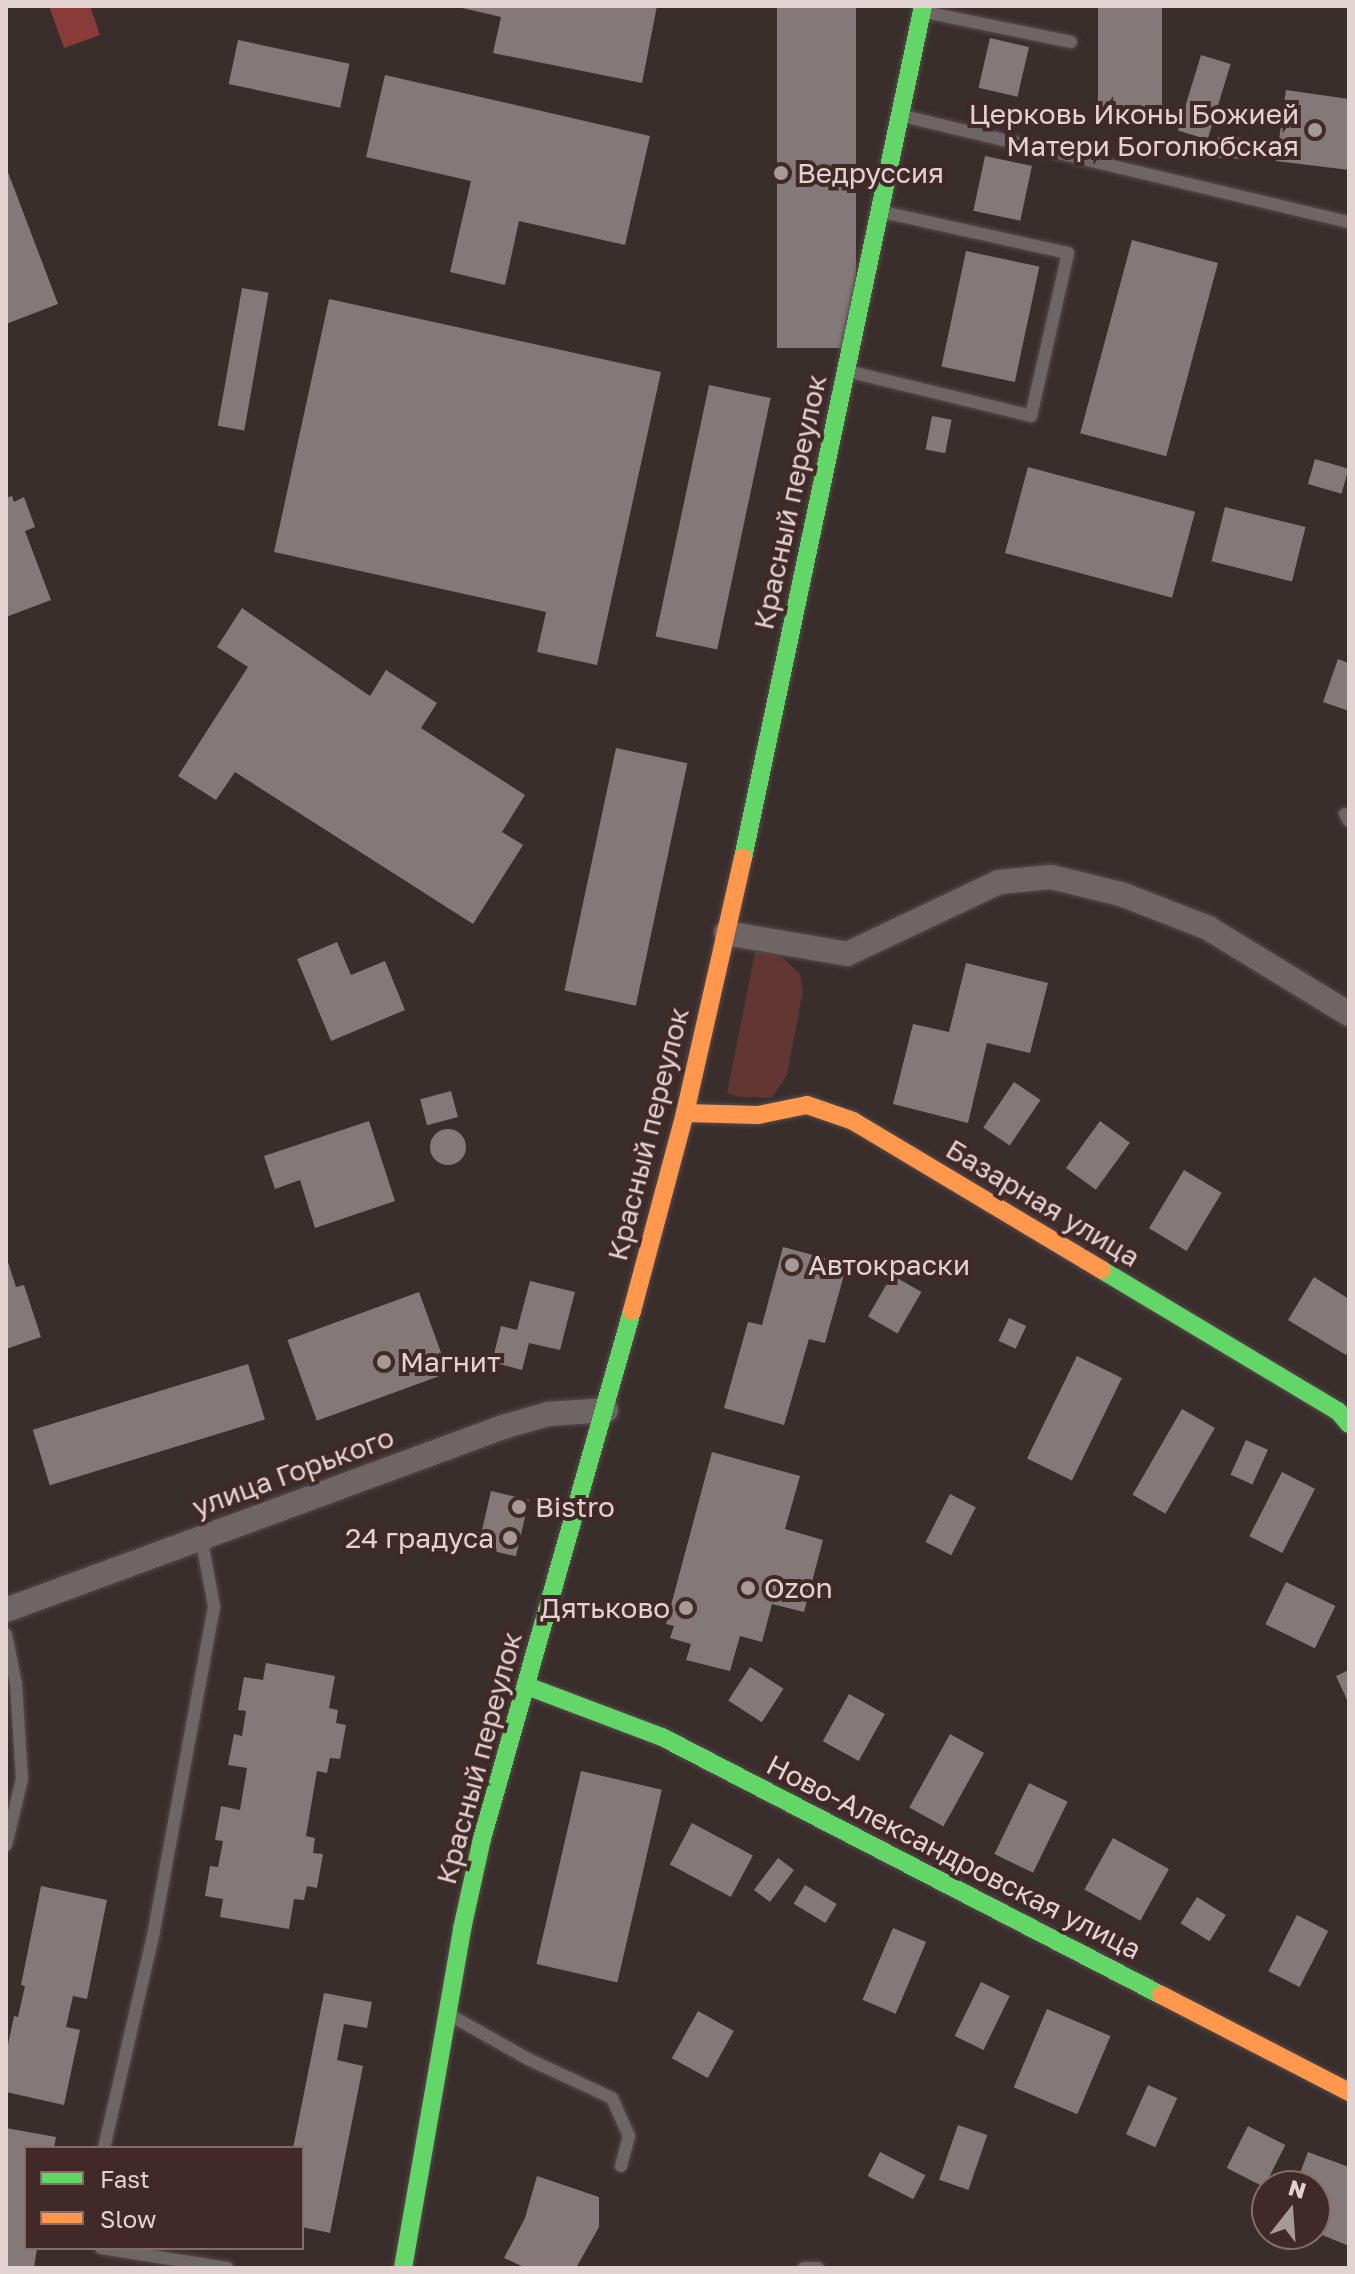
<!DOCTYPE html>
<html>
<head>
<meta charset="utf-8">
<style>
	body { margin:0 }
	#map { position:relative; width:1355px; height:2274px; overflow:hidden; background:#3a2e2d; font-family:"Golos Text",sans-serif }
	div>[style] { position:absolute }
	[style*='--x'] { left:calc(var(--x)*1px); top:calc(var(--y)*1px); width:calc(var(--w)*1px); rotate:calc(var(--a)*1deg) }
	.green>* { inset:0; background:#613633 }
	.water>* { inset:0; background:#893b39 }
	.building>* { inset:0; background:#847978; transform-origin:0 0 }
	.round { border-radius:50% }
	.roads { filter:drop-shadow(0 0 2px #574b4b) drop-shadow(0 0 2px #574b4b) }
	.lane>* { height:12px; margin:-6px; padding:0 6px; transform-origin:6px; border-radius:6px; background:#706565 }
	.street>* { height:24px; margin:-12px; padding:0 12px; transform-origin:12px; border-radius:12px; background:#706565 }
	.fast>* { height:18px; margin:-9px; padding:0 9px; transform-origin:9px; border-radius:9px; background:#63d668 }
	.slow>* { height:18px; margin:-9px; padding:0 9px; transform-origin:9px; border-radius:9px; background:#ff974d }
	.dots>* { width:22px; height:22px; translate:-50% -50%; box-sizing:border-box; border:4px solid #402927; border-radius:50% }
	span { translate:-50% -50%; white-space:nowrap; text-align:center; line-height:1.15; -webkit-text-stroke:8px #402927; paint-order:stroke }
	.poi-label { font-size:28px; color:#e2d2d1 }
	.right { translate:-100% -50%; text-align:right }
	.left { translate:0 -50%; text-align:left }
	.street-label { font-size:28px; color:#e2d2d1 }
	.frame { position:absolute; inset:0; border:8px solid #e2d2d1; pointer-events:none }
	.legend { position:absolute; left:24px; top:2146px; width:280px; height:104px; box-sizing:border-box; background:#402927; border:2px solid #816d6b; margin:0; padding:10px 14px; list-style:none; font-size:24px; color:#e2d2d1 }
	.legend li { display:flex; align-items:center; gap:16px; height:40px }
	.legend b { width:40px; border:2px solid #816d6b }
	.north { position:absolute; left:1251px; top:2170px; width:80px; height:80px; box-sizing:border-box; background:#402927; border:2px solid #816d6b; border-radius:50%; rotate:17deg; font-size:22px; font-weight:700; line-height:32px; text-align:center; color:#e2d2d1 }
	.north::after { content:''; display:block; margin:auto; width:28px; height:36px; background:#a79998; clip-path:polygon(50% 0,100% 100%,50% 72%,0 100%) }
</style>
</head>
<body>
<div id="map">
	<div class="green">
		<i style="clip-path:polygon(776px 951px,800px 974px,803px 991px,787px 1075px,772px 1098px,739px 1097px,727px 1093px,755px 952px)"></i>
	</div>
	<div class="water">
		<i style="clip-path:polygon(49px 6px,90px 6px,100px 35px,64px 48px)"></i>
	</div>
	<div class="building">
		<i style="clip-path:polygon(454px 6px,657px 6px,642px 83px,493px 53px,501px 17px)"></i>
		<i style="left:777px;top:6px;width:79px;height:342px"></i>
		<i style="left:1098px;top:6px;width:64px;height:110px"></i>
		<i style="left:990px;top:38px;width:40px;height:51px;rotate:13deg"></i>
		<i style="left:238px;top:40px;width:114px;height:45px;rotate:12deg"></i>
		<i style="left:1201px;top:55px;width:31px;height:79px;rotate:17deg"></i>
		<i style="clip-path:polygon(385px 75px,650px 136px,625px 245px,519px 221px,505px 285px,450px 272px,471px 181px,366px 157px)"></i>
		<i style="clip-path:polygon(1286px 90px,1349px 99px,1349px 170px,1276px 161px)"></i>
		<i style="left:1218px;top:137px;width:30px;height:21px;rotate:2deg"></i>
		<i style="left:985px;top:156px;width:48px;height:56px;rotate:12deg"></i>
		<i style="clip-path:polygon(6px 167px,58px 304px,6px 324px)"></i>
		<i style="left:1132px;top:240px;width:89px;height:200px;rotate:15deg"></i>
		<i style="left:966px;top:251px;width:75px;height:118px;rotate:12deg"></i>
		<i style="left:242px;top:288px;width:27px;height:140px;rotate:10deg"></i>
		<i style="clip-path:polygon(329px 299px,661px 372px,597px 665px,537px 652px,546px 612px,274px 552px)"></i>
		<i style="left:709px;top:385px;width:63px;height:257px;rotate:12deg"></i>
		<i style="left:932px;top:416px;width:20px;height:34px;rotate:11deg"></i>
		<i style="left:1315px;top:459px;width:35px;height:26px;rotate:16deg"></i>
		<i style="left:1028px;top:467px;width:173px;height:89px;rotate:15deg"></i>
		<i style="clip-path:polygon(12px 496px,14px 502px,24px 497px,35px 527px,25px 531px,51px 600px,6px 617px,6px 498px)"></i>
		<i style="left:1225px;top:507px;width:83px;height:56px;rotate:14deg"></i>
		<i style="clip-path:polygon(242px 608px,370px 696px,386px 670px,437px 703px,421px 728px,525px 795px,502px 832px,523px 845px,473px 924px,235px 772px,216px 800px,178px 776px,248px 667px,217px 647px)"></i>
		<i style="clip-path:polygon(1338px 659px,1349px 663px,1349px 711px,1323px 702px)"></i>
		<i style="left:616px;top:748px;width:73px;height:248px;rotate:12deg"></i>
		<i style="clip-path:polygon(337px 942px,351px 975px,385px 961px,405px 1010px,331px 1041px,297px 959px)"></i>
		<i style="clip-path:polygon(966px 963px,1048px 983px,1030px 1053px,987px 1043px,968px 1123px,893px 1104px,913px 1024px,949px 1032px)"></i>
		<i style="left:1014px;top:1082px;width:32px;height:55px;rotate:34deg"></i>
		<i style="left:451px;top:1091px;width:27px;height:32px;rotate:75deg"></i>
		<i style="clip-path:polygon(369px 1121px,395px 1201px,315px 1228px,300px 1180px,275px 1189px,264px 1156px)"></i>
		<i style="left:1100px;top:1121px;width:37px;height:58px;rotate:36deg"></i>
		<i class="round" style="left:430px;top:1129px;width:36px;height:36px"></i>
		<i style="left:1184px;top:1170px;width:44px;height:68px;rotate:31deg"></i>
		<i style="clip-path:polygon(783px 1247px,847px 1264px,825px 1343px,809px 1339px,784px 1425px,724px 1408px,748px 1322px,762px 1325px)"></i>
		<i style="clip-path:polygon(7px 1259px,16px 1287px,24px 1285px,41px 1337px,6px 1349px)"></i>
		<i style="left:892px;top:1275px;width:34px;height:48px;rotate:30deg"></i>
		<i style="clip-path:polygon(1314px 1277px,1349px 1299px,1349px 1350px,1346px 1355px,1288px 1320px)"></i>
		<i style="clip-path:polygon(530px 1281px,575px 1292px,560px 1350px,529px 1343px,522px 1370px,492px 1362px,501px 1326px,517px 1330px)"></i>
		<i style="left:419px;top:1292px;width:86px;height:140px;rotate:70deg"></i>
		<i style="left:1009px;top:1318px;width:19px;height:25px;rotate:25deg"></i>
		<i style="left:1077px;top:1356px;width:50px;height:114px;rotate:26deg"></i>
		<i style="left:248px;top:1364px;width:58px;height:225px;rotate:73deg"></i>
		<i style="left:1182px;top:1409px;width:38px;height:99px;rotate:30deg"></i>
		<i style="left:1246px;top:1440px;width:24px;height:38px;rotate:24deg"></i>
		<i style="clip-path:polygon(712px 1452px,800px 1476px,785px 1529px,823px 1540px,804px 1612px,772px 1604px,762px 1642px,740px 1636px,730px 1671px,686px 1660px,691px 1644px,670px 1638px,674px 1626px,666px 1624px)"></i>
		<i style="left:1282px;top:1472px;width:37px;height:72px;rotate:27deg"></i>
		<i style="left:491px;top:1491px;width:39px;height:58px;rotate:13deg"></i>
		<i style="left:950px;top:1494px;width:29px;height:54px;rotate:27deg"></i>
		<i style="left:1286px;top:1582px;width:55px;height:47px;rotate:26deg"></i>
		<i style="clip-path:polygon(266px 1663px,335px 1676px,329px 1708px,338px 1710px,336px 1723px,346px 1725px,340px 1759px,330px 1758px,327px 1773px,317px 1771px,306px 1836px,315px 1838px,313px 1853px,323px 1854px,317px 1888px,307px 1886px,304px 1900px,294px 1899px,289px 1929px,220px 1917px,223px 1899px,205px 1896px,210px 1866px,218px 1867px,223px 1841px,215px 1840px,221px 1806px,240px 1810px,247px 1768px,228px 1765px,234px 1734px,242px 1736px,246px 1711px,238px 1710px,244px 1677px,263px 1680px)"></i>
		<i style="left:750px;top:1667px;width:40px;height:40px;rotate:33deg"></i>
		<i style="clip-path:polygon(1349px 1670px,1349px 1704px,1336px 1676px)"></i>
		<i style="left:849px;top:1694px;width:41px;height:54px;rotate:29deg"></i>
		<i style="left:950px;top:1734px;width:39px;height:84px;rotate:29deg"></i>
		<i style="left:581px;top:1771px;width:83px;height:198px;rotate:13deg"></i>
		<i style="left:1029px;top:1783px;width:43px;height:79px;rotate:26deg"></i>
		<i style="left:692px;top:1823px;width:69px;height:47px;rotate:28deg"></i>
		<i style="left:1113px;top:1838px;width:64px;height:59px;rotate:29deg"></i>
		<i style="left:778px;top:1858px;width:20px;height:40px;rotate:37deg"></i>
		<i style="left:805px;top:1885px;width:37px;height:22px;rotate:31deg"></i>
		<i style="clip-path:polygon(41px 1886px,107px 1900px,87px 1999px,73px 1996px,66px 2027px,80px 2030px,64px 2105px,6px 2092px,6px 2054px,14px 2016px,18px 2017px,25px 1986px,21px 1985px)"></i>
		<i style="left:1197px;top:1897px;width:34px;height:31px;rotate:32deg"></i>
		<i style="left:1297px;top:1915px;width:35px;height:63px;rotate:27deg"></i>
		<i style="left:893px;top:1928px;width:36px;height:78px;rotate:23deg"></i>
		<i style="left:981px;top:1982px;width:32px;height:60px;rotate:26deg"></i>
		<i style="clip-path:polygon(324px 1993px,372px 2002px,367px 2028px,344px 2024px,337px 2060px,363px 2066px,330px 2233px,302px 2227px,302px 2148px,293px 2148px)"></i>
		<i style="left:1047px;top:2009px;width:69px;height:85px;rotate:23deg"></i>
		<i style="left:698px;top:2011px;width:41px;height:54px;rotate:29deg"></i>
		<i style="left:1148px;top:2085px;width:32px;height:54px;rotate:24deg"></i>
		<i style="left:958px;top:2125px;width:31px;height:58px;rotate:19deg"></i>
		<i style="left:1248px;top:2126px;width:42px;height:47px;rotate:27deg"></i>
		<i style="clip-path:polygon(6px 2128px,56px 2137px,54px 2148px,26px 2148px,26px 2248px,37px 2248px,34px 2268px,6px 2268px)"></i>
		<i style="left:880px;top:2152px;width:51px;height:27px;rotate:27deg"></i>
		<i style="clip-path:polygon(1308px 2152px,1349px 2167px,1349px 2246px,1315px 2232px,1315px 2186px,1295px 2186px)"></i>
		<i style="clip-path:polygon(537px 2176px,599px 2197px,599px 2227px,576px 2268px,526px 2268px,504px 2258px,525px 2218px)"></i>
	</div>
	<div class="roads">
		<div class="lane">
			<i style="--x:925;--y:12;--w:149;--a:11.6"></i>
			<i style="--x:903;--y:116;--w:458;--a:13.4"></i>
			<i style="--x:847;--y:371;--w:189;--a:13.7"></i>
			<i style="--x:1031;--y:416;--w:167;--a:-77.2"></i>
			<i style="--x:1068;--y:253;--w:189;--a:-167.5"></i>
			<i style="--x:1345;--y:814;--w:8;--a:60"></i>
			<i style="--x:6;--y:1634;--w:51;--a:78.7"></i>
			<i style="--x:16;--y:1684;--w:95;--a:86.4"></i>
			<i style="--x:22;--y:1779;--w:68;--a:103.6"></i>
			<i style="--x:450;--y:2015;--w:90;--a:29.4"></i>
			<i style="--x:528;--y:2059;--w:93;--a:24.9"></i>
			<i style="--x:612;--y:2098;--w:42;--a:65.9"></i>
			<i style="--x:629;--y:2136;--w:31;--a:105"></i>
			<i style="--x:104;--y:2148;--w:218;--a:-77"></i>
			<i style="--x:153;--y:1936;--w:336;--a:-79.5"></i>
			<i style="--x:214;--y:1606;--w:70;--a:-100.7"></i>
			<i style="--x:101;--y:2248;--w:128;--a:9"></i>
			<i style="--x:804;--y:2268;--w:14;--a:0"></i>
		</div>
		<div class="street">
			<i style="--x:726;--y:933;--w:123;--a:9.8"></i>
			<i style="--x:847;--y:954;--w:168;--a:-25.3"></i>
			<i style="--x:999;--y:882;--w:52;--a:-5.5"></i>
			<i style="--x:1051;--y:877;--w:72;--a:13.7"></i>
			<i style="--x:1121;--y:894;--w:93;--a:21.3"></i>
			<i style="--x:1208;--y:928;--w:165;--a:31.4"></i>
			<i style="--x:6;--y:1610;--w:530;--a:-20.21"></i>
			<i style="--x:503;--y:1427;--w:47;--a:-16.1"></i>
			<i style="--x:548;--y:1414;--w:58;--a:-3.9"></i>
		</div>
		<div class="fast">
			<i style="--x:743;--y:858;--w:871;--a:-78.07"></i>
			<i style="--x:1102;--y:1270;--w:275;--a:30.9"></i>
			<i style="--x:1338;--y:1411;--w:17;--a:50"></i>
			<i style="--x:527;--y:1686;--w:144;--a:20.7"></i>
			<i style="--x:662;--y:1737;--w:562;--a:27.34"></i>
			<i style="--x:403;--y:2268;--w:344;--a:-80.1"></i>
			<i style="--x:462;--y:1929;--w:92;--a:-77.5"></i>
			<i style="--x:482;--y:1839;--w:549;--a:-74.14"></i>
		</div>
		<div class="slow">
			<i style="--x:685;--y:1113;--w:73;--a:1.6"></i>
			<i style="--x:758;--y:1115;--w:50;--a:-11.5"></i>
			<i style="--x:807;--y:1105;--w:49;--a:19.2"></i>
			<i style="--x:853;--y:1121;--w:290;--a:30.9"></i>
			<i style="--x:632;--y:1311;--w:205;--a:-75"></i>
			<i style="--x:685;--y:1113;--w:262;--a:-77.2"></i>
			<i style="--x:1161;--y:1995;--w:212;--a:27.3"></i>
		</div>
	</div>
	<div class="dots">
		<i style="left:1315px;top:130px;background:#a79998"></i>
		<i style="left:781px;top:173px;background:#a79998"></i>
		<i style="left:792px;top:1265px;background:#a79998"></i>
		<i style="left:384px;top:1362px;background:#a79998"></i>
		<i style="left:519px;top:1507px;background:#a79998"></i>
		<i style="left:510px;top:1538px;background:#a79998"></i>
		<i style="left:748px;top:1588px;background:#a79998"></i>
		<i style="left:686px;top:1608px;background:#a79998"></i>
	</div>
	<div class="poi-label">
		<span class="right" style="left:1299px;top:130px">Церковь Иконы Божией<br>Матери Боголюбская</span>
		<span class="left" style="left:797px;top:173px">Ведруссия</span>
		<span class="left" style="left:808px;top:1265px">Автокраски</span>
		<span class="left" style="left:400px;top:1362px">Магнит</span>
		<span class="left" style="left:535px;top:1507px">Bistro</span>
		<span class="right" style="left:494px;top:1538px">24 градуса</span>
		<span class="left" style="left:764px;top:1588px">Ozon</span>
		<span class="right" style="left:670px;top:1608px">Дятьково</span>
	</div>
	<div class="street-label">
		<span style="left:790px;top:502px;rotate:-78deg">Красный переулок</span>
		<span style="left:648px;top:1134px;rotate:-76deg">Красный переулок</span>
		<span style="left:1043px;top:1203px;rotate:31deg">Базарная улица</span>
		<span style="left:293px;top:1472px;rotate:-20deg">улица Горького</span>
		<span style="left:479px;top:1758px;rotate:-75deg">Красный переулок</span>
		<span style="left:954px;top:1857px;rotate:27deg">Ново-Александровская улица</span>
	</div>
	<div class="frame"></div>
	<ul class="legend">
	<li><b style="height:10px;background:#63d668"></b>Fast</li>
	<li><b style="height:10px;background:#ff974d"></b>Slow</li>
	</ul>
	<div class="north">N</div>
</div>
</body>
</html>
